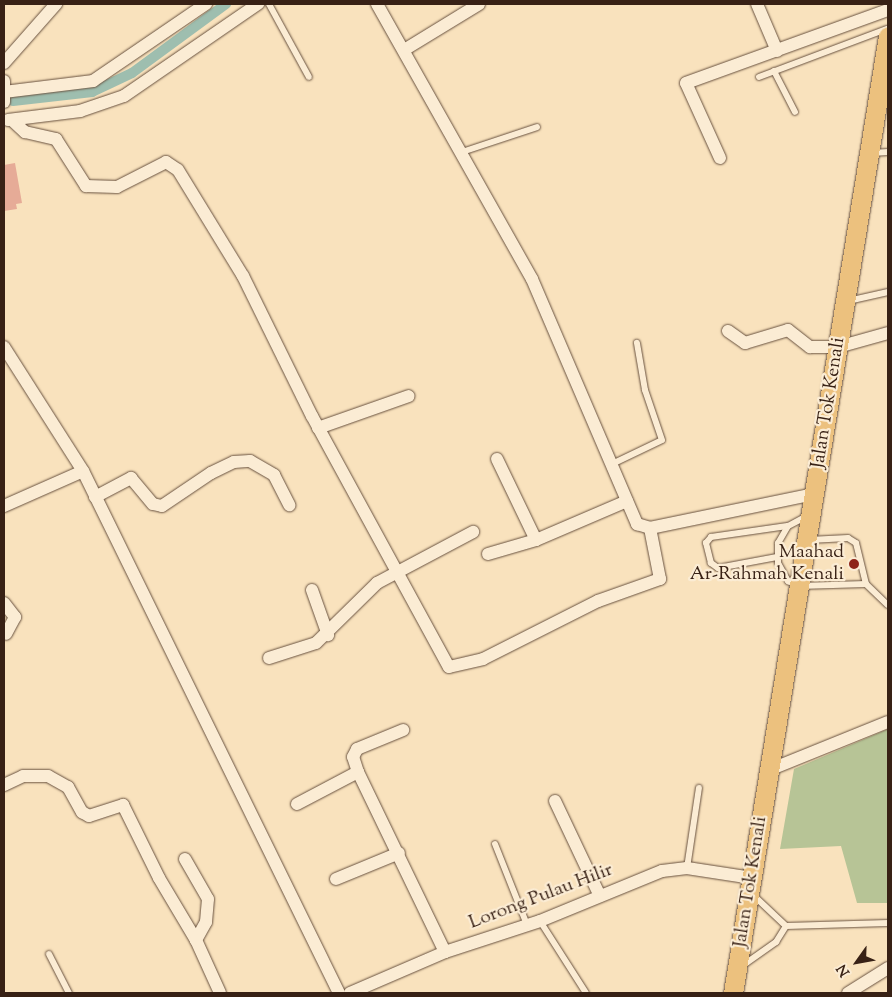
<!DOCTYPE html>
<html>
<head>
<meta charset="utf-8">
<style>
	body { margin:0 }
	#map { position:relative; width:892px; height:997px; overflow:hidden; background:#f9e2bd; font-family:"Sorts Mill Goudy",serif }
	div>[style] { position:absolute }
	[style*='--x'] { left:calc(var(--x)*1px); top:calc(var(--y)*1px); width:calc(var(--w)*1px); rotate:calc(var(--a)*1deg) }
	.green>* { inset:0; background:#b7c496 }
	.canal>* { height:10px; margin:-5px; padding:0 5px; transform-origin:5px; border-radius:5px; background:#9ebeaf }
	.building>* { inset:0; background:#e6ab97 }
	.roads { filter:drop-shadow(0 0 1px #68513f) drop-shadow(0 0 1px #68513f) }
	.lane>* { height:6px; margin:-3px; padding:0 3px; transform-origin:3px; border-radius:3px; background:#fbecd4 }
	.street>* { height:12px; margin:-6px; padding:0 6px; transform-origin:6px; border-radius:6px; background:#fbecd4 }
	.primary>* { height:19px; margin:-9.5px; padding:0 9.5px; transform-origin:9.5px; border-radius:9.5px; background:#ecc17e }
	.dots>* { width:14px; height:14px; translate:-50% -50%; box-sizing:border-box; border:2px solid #fbecd4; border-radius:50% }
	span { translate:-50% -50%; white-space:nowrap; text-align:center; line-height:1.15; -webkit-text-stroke:4.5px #fbecd4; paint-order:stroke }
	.street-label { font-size:19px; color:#382115 }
	.poi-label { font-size:19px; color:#382115 }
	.right { translate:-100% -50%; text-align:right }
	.frame { position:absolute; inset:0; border:5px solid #382115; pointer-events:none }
	.north { position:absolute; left:832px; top:937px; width:50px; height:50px; -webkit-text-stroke:4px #fbecd4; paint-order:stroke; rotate:238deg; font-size:14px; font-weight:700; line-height:20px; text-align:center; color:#382115 }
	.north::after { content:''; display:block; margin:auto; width:18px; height:22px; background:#382115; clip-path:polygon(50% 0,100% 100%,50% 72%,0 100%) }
</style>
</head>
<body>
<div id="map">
	<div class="green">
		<i style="clip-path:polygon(888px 729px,888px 903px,857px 903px,841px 846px,780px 849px,794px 769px)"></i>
	</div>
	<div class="canal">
		<i style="--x:13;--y:101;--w:80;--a:-6.5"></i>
		<i style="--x:92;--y:92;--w:44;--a:-25.4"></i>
		<i style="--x:132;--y:73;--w:117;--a:-36.3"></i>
	</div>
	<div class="building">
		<i style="clip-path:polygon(15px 163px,22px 203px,16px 204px,17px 209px,4px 211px,4px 165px)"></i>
	</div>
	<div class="roads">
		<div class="lane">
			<i style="--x:269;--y:4;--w:83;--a:61.3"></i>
			<i style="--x:774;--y:71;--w:46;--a:62.9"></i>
			<i style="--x:759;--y:77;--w:137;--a:-20.6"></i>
			<i style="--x:462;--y:152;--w:79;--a:-18.4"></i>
			<i style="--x:872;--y:153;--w:16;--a:-4"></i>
			<i style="--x:848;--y:301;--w:41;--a:-12.7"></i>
			<i style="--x:612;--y:464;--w:55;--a:-25.6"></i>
			<i style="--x:662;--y:440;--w:53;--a:-108.8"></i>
			<i style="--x:645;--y:390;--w:48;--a:-99.7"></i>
			<i style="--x:807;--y:516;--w:21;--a:152"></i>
			<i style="--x:788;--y:526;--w:20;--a:120"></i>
			<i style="--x:778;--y:543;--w:20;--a:90"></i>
			<i style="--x:778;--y:563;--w:21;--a:61"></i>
			<i style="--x:788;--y:581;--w:12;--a:24"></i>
			<i style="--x:799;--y:586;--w:67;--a:-1.7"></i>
			<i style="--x:866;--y:584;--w:42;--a:-103.7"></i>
			<i style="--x:856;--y:543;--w:9;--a:-148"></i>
			<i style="--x:848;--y:538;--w:39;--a:177"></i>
			<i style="--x:777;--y:557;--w:60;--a:169.4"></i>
			<i style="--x:718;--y:568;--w:9;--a:-144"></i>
			<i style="--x:711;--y:563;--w:21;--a:-104"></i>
			<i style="--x:706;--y:543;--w:8;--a:-50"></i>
			<i style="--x:711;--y:537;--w:77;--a:-8.2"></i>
			<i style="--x:866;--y:584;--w:30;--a:44"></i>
			<i style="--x:495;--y:844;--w:87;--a:68.4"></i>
			<i style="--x:687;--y:868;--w:81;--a:-81.5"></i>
			<i style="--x:752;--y:894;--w:47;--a:43.3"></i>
			<i style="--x:540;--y:921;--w:85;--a:57.4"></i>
			<i style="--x:786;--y:926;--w:102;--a:-1.7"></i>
			<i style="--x:49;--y:954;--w:44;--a:62.9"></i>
			<i style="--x:742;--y:966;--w:42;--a:-35.2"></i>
			<i style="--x:776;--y:942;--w:19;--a:-58"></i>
		</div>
		<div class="street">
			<i style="--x:377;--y:4;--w:316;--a:60.6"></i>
			<i style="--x:532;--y:279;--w:267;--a:66.8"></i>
			<i style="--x:637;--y:524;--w:14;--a:17"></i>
			<i style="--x:650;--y:528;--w:167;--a:-11.7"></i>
			<i style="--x:757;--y:4;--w:51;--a:66.9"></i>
			<i style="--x:404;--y:50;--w:88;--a:-31.5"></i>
			<i style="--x:4;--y:63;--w:79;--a:-48.6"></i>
			<i style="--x:4;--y:81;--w:21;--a:90"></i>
			<i style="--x:4;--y:92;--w:90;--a:-7"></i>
			<i style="--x:93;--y:81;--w:137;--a:-34.3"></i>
			<i style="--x:8;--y:120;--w:73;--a:-7.1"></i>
			<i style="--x:80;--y:111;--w:46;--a:-18.8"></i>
			<i style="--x:124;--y:96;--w:163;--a:-34.5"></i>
			<i style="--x:12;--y:120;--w:18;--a:43"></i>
			<i style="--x:25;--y:132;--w:32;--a:13"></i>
			<i style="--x:56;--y:139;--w:56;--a:57.4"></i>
			<i style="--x:86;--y:186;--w:31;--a:2"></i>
			<i style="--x:117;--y:187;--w:55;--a:-27"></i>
			<i style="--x:166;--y:162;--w:14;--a:34"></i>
			<i style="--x:178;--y:170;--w:124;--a:58.5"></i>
			<i style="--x:243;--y:276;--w:156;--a:63.8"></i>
			<i style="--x:312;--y:416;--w:286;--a:61.4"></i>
			<i style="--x:449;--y:667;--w:35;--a:-13"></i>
			<i style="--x:483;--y:659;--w:129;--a:-26.8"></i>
			<i style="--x:598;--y:601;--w:66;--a:-19.5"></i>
			<i style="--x:660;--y:579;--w:52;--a:-101.1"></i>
			<i style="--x:720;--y:158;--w:82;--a:-114.4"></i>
			<i style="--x:686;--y:83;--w:215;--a:-19.9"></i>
			<i style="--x:728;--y:331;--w:21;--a:35"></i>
			<i style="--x:745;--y:343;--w:45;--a:-16.8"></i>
			<i style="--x:788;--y:330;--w:28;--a:38"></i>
			<i style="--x:810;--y:347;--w:28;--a:0"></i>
			<i style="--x:838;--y:347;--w:52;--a:-15.6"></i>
			<i style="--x:4;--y:347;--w:147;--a:57.5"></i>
			<i style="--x:83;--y:471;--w:581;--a:63.88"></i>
			<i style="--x:318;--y:428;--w:96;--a:-19.4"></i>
			<i style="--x:497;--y:459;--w:90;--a:64.3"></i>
			<i style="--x:95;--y:497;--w:41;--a:-27.8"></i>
			<i style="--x:131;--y:478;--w:34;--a:50"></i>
			<i style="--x:153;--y:504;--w:9;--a:13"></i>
			<i style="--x:162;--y:506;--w:59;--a:-34"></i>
			<i style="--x:211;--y:473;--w:25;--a:-26"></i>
			<i style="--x:234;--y:462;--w:16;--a:-4"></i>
			<i style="--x:250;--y:461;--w:28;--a:30"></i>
			<i style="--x:274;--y:475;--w:34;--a:63"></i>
			<i style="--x:4;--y:506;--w:86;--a:-23.9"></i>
			<i style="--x:488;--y:554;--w:50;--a:-16.3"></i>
			<i style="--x:536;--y:540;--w:99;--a:-23.2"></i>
			<i style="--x:312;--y:590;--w:48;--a:70.4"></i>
			<i style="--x:4;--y:603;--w:18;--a:52"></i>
			<i style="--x:15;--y:617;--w:19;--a:118"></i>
			<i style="--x:269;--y:658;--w:49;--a:-17.7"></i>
			<i style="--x:316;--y:643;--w:86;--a:-44.5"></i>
			<i style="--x:377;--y:583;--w:109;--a:-28"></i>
			<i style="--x:769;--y:770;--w:128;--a:-22"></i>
			<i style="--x:358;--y:772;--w:16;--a:-108"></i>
			<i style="--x:353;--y:757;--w:9;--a:-63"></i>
			<i style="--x:357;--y:749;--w:50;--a:-22.4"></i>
			<i style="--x:4;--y:785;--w:21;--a:-25"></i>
			<i style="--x:23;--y:776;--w:25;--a:0"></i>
			<i style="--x:48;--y:776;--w:23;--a:29"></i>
			<i style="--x:68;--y:787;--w:29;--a:61"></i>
			<i style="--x:82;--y:812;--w:8;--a:30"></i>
			<i style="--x:89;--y:816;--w:36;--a:-18"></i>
			<i style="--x:123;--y:805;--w:81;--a:63.7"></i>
			<i style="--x:159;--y:878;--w:72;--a:59.2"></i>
			<i style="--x:555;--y:801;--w:105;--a:64.7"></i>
			<i style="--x:297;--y:804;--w:69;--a:-27.7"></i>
			<i style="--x:358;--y:772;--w:200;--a:64.2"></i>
			<i style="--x:185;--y:859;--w:46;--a:60.1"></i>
			<i style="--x:208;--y:899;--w:23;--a:95"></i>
			<i style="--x:206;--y:922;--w:21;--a:119"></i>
			<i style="--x:196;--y:940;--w:58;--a:65.6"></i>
			<i style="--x:336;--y:879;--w:68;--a:-22.4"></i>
			<i style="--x:350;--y:993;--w:103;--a:-23.3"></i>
			<i style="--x:445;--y:952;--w:100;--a:-18.1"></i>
			<i style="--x:540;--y:921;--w:132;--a:-22.3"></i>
			<i style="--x:662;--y:871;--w:25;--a:-7"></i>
			<i style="--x:687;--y:868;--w:66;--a:8.7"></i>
			<i style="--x:848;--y:993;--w:47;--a:-32"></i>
		</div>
		<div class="primary">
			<i style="--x:733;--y:993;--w:969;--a:-80.8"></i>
		</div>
	</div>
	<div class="dots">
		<i style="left:854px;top:564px;background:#8f2418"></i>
	</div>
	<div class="street-label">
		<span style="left:829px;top:403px;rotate:-81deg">Jalan Tok Kenali</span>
		<span style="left:751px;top:882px;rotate:-81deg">Jalan Tok Kenali</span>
		<span style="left:541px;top:897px;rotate:-21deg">Lorong Pulau Hilir</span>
	</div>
	<div class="poi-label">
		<span class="right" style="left:844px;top:564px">Maahad<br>Ar-Rahmah Kenali</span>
	</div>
	<div class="frame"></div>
	<div class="north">N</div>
</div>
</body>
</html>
